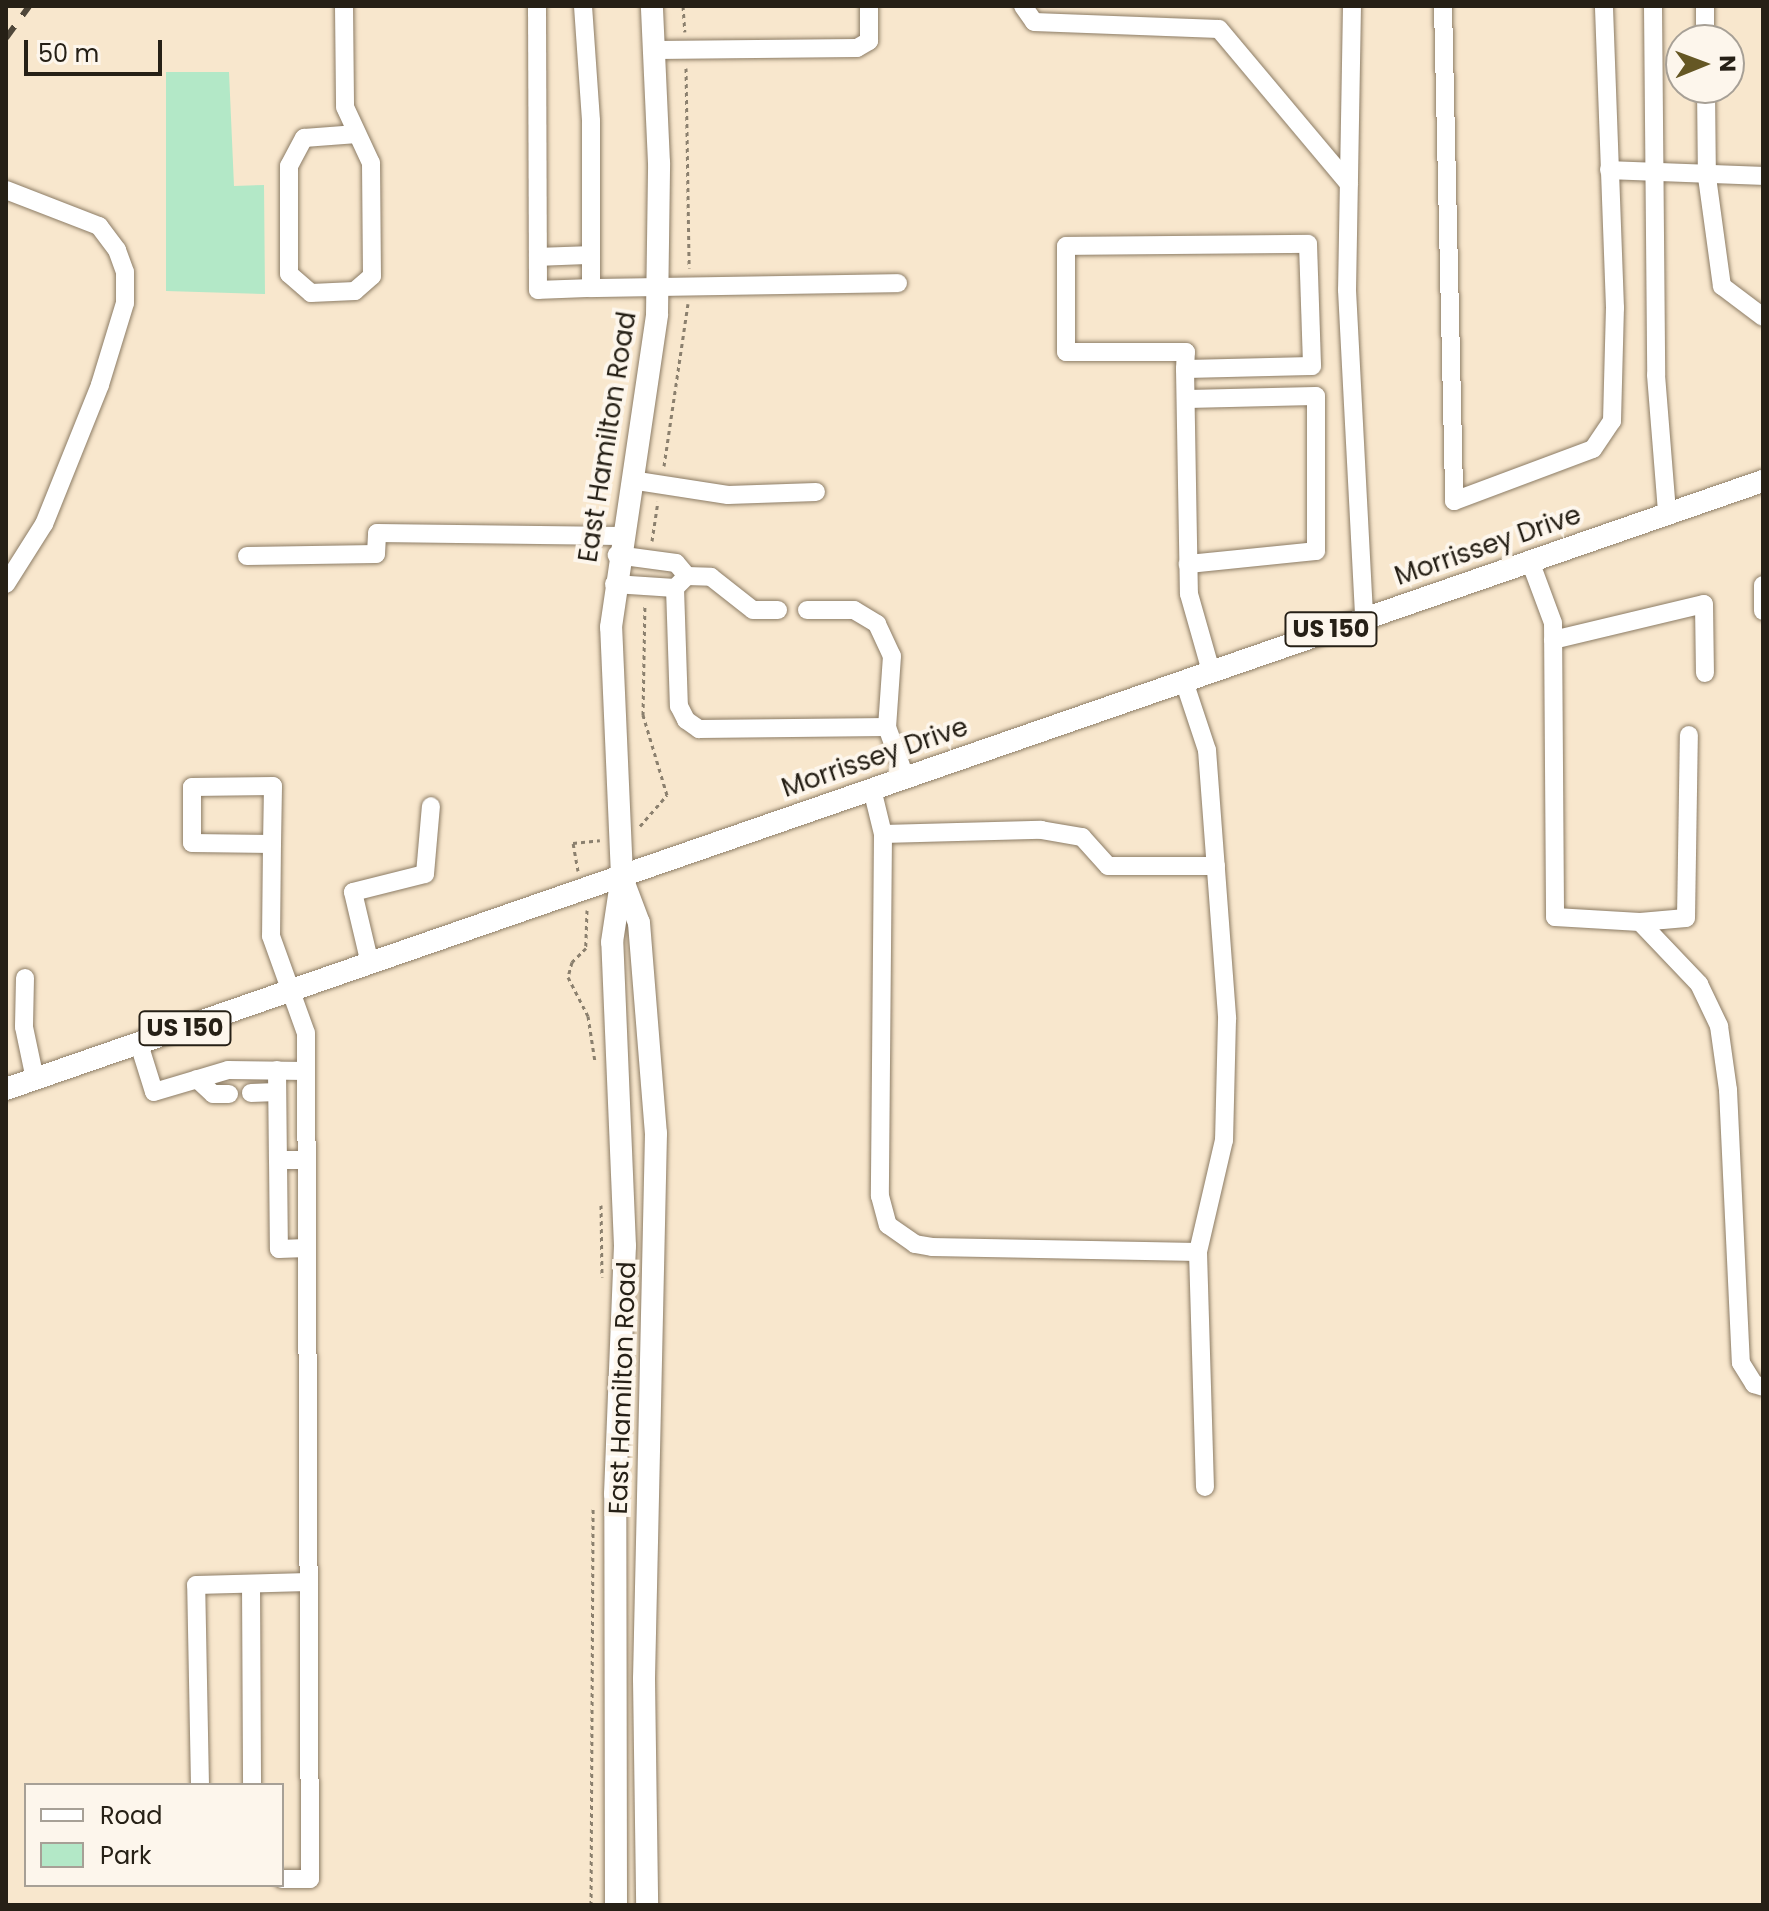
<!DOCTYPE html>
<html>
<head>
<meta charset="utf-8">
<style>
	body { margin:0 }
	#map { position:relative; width:1769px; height:1911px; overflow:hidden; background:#f8e7cd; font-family:Poppins,sans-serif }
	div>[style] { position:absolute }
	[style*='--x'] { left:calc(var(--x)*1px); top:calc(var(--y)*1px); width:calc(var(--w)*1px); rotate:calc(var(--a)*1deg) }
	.green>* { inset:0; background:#b3e8c7 }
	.path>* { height:3px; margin-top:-1.5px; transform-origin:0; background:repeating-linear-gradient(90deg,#8b806e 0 4px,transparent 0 8px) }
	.roads { filter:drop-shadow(0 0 2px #8c7c65) drop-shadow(0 0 2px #8c7c65) }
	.minor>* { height:18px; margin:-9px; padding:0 9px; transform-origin:9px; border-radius:9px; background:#fff }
	.major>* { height:22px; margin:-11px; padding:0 11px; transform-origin:11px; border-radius:11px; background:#fff }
	.rail>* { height:6px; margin-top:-3px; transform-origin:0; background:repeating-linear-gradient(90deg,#4f473a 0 14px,transparent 0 28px) }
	span { translate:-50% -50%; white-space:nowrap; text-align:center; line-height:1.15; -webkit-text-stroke:8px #fdf6ec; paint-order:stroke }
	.shield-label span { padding:2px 6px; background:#fdf6ec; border:2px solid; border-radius:6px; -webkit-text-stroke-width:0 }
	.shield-label { font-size:24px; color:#262016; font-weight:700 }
	.street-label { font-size:26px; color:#262016 }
	.frame { position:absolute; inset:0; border:8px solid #262016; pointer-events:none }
	.legend { position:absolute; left:24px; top:1783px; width:260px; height:104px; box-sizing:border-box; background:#fdf6ec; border:2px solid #a7a096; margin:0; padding:10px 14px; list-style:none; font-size:24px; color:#262016 }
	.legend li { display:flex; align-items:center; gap:16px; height:40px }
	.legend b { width:40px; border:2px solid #a7a096 }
	.north { position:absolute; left:1665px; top:24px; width:80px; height:80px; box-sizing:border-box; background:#fdf6ec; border:2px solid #a7a096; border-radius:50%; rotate:89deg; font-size:22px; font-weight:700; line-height:32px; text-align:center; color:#262016 }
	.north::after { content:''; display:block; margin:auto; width:28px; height:36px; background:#655724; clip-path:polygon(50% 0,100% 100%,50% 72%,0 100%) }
	.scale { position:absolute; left:24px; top:40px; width:138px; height:36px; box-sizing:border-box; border:4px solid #262016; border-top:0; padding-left:10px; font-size:24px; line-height:28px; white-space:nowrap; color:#262016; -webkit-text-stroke:6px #fdf6ec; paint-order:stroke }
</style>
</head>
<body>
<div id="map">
	<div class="green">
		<i style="clip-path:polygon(166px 72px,229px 72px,234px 186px,264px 185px,265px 294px,166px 291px)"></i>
	</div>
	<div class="path">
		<i style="--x:683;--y:6;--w:26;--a:86"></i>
		<i style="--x:686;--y:68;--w:200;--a:89.1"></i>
		<i style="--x:664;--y:466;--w:164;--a:-81.6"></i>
		<i style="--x:652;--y:541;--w:40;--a:-81.5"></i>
		<i style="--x:640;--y:826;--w:41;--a:-48.9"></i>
		<i style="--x:667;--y:795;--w:84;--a:-106.7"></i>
		<i style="--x:643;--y:715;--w:111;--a:-89"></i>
		<i style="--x:578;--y:871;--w:28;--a:-100"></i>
		<i style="--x:573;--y:843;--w:27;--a:-6"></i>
		<i style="--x:587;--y:910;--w:38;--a:92"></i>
		<i style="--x:586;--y:948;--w:20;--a:135"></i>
		<i style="--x:572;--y:962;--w:16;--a:105"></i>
		<i style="--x:568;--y:977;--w:44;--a:62.9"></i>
		<i style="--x:588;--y:1016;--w:47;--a:81.3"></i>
		<i style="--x:601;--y:1205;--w:72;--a:89.2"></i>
		<i style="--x:591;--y:1905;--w:396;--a:-89.7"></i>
	</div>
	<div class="roads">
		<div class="minor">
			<i style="--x:344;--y:6;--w:101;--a:89.4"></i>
			<i style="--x:345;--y:107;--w:62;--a:65.1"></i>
			<i style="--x:371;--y:163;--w:113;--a:89.5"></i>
			<i style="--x:372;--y:276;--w:23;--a:139"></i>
			<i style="--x:355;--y:291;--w:44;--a:177.4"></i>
			<i style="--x:311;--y:293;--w:29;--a:-139"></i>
			<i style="--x:289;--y:274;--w:108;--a:-90"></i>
			<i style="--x:289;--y:166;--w:32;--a:-62"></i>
			<i style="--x:304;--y:138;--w:53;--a:-4.3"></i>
			<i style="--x:537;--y:6;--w:284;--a:89.8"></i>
			<i style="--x:538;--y:290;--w:53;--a:-2.2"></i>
			<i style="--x:583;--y:6;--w:115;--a:86"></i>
			<i style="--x:591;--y:121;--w:167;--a:90"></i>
			<i style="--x:591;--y:288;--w:307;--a:-0.9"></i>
			<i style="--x:1023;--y:6;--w:19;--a:55"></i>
			<i style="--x:1034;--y:22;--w:185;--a:2.2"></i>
			<i style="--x:1219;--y:29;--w:202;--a:50"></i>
			<i style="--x:1352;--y:6;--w:284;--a:91"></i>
			<i style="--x:1347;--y:290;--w:328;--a:87"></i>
			<i style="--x:1443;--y:6;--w:495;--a:88.7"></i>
			<i style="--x:1454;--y:501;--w:148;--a:-20.5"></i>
			<i style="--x:1593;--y:449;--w:34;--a:-56"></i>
			<i style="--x:1612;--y:421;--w:113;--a:-88.5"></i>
			<i style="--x:1615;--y:308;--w:302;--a:-92.1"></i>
			<i style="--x:1653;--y:6;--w:369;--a:89.5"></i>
			<i style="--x:1656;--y:375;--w:138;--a:85.4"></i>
			<i style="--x:1705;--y:6;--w:34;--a:90"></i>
			<i style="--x:656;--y:50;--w:201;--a:-0.6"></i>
			<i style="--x:857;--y:48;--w:14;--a:-30"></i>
			<i style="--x:869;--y:41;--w:35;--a:-90"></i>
			<i style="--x:1706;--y:88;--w:89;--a:89.4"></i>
			<i style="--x:1707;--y:177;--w:110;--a:82.2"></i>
			<i style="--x:1722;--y:286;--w:51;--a:37.1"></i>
			<i style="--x:1609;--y:170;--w:154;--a:2.2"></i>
			<i style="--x:6;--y:190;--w:100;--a:21.2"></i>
			<i style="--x:99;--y:226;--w:30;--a:53"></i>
			<i style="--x:117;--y:250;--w:23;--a:70"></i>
			<i style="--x:125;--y:272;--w:31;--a:90"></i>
			<i style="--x:125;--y:303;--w:86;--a:107"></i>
			<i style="--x:100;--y:385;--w:150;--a:111.9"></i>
			<i style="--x:44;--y:524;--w:71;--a:122.3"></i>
			<i style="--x:538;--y:257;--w:53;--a:-2.2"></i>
			<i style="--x:1185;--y:369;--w:17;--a:-87"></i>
			<i style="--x:1186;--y:352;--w:120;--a:180"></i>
			<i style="--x:1066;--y:352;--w:106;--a:-90"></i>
			<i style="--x:1066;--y:246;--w:242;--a:-0.5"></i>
			<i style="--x:1308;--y:244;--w:122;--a:88.1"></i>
			<i style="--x:1312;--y:366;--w:127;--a:178.6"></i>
			<i style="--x:1185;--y:369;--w:225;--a:89"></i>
			<i style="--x:1189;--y:594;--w:80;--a:74.1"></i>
			<i style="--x:1186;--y:399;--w:130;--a:-1.3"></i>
			<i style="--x:1316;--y:396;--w:155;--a:90"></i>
			<i style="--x:1316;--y:551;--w:129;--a:174.2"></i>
			<i style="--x:631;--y:480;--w:98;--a:8.8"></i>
			<i style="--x:728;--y:495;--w:88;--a:-2"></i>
			<i style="--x:247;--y:556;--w:129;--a:-0.9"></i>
			<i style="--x:376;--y:554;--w:21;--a:-87"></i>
			<i style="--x:377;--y:533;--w:243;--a:0.7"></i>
			<i style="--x:1530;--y:561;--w:66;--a:69.6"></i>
			<i style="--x:1553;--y:623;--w:294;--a:89.6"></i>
			<i style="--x:1555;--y:917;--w:85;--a:3.4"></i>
			<i style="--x:1640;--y:922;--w:86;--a:46.4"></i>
			<i style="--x:1699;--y:984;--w:47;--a:64.5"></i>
			<i style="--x:1719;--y:1026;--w:65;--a:82"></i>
			<i style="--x:1728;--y:1090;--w:273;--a:87.3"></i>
			<i style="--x:1741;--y:1363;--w:25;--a:58"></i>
			<i style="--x:1754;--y:1384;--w:9;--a:18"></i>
			<i style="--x:687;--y:576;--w:24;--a:2"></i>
			<i style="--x:711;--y:577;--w:53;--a:38.2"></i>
			<i style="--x:753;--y:610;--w:25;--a:0"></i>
			<i style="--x:614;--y:584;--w:61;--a:3.8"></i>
			<i style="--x:675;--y:588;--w:17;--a:-45"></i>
			<i style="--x:687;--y:576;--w:17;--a:-130"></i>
			<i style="--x:676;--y:563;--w:60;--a:-172.3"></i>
			<i style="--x:1763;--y:585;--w:26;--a:90"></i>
			<i style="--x:675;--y:588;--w:118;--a:88.1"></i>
			<i style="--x:679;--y:706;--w:16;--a:63"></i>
			<i style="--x:686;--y:720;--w:16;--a:35"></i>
			<i style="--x:699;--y:729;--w:188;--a:-0.6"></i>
			<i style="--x:887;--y:727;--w:53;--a:70.2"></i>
			<i style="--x:807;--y:610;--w:47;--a:0"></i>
			<i style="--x:854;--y:610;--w:27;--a:31"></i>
			<i style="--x:877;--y:624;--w:35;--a:65"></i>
			<i style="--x:892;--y:656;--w:71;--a:94"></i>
			<i style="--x:1553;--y:640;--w:155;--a:-13.4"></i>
			<i style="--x:1704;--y:604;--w:69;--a:89.2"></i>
			<i style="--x:1184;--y:681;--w:73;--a:71.6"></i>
			<i style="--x:1207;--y:750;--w:270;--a:85.7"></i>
			<i style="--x:1227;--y:1019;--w:121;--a:91.4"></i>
			<i style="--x:1224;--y:1140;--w:115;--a:103.1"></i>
			<i style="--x:1198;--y:1252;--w:235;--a:88.3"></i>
			<i style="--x:872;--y:789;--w:46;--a:76.3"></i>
			<i style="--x:883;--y:834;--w:362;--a:90.5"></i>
			<i style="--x:880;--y:1196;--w:30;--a:75"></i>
			<i style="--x:888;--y:1225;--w:33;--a:35"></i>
			<i style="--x:915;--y:1244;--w:17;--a:10"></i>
			<i style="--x:932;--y:1247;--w:266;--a:1.1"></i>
			<i style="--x:883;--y:834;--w:158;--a:-1.5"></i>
			<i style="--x:1041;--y:830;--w:42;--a:9.7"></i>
			<i style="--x:1082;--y:837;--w:39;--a:48"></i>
			<i style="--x:1108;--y:866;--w:108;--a:0"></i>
			<i style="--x:272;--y:844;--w:58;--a:-89"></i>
			<i style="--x:273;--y:786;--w:81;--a:179.3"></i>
			<i style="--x:192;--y:787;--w:56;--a:90"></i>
			<i style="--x:192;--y:843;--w:80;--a:0.7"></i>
			<i style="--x:272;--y:844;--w:92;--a:90.6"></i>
			<i style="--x:271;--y:936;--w:103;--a:70.2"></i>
			<i style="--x:306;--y:1033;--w:846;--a:89.73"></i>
			<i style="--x:310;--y:1879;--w:28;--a:180"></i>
			<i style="--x:1640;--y:922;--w:46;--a:-5"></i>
			<i style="--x:1686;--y:918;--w:183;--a:-89.1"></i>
			<i style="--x:370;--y:964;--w:74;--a:-103.3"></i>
			<i style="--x:353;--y:892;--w:74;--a:-14"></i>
			<i style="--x:425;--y:874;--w:68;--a:-85"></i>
			<i style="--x:25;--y:978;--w:49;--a:91.2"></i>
			<i style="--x:24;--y:1027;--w:53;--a:78.1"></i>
			<i style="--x:139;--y:1044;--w:50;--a:72.6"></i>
			<i style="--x:154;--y:1092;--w:77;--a:-16.6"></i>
			<i style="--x:228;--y:1070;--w:78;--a:0.7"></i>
			<i style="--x:277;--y:1070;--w:90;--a:89.4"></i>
			<i style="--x:278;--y:1160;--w:29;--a:0"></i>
			<i style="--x:197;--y:1079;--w:22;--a:43"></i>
			<i style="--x:213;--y:1094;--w:16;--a:0"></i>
			<i style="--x:251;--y:1093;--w:26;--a:-2"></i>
			<i style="--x:278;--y:1160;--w:89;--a:89.4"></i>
			<i style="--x:279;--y:1249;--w:28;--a:-2"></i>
			<i style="--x:251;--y:1584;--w:201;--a:89.7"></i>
			<i style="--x:200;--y:1785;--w:200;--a:-91.1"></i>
			<i style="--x:196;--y:1585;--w:113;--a:-1.5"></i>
		</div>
		<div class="major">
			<i style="--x:622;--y:878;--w:48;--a:69.3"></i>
			<i style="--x:639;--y:923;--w:211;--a:85.4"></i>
			<i style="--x:656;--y:1133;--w:546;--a:91.26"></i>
			<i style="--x:644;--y:1679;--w:226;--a:89.2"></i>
			<i style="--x:6;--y:1089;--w:1859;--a:-19.09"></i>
			<i style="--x:616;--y:1905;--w:411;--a:-90.1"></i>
			<i style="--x:615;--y:1494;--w:248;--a:-87.7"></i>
			<i style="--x:625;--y:1246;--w:304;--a:-92.4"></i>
			<i style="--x:612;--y:942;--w:67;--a:-81.4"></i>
			<i style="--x:622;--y:876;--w:249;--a:-92.5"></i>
			<i style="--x:611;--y:627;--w:316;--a:-81.6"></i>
			<i style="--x:657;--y:314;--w:151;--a:-89.2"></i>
			<i style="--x:659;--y:163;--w:157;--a:-92.6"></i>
		</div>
	</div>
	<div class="rail">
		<i style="--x:6;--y:38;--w:39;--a:-54"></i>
	</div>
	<div class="shield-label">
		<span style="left:1331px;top:629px">US 150</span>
		<span style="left:185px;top:1028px">US 150</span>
	</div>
	<div class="street-label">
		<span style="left:608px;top:437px;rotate:-81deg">East Hamilton Road</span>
		<span style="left:1488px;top:546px;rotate:-19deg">Morrissey Drive</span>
		<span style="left:875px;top:758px;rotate:-19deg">Morrissey Drive</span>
		<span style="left:623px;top:1388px;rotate:-88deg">East Hamilton Road</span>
	</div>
	<div class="frame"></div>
	<ul class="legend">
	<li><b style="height:10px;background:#fff"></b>Road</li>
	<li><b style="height:22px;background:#b3e8c7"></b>Park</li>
	</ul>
	<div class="north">N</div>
	<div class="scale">50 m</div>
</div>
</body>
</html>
